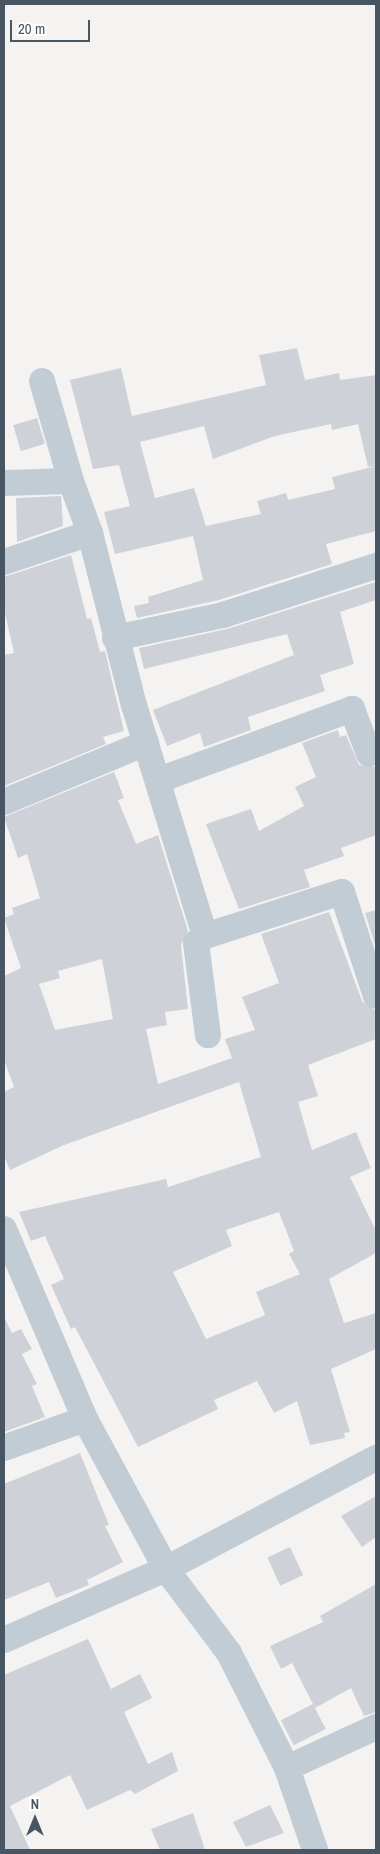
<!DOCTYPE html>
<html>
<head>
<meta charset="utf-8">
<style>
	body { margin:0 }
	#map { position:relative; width:380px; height:1854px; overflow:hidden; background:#f5f3f2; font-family:"Archivo Narrow",sans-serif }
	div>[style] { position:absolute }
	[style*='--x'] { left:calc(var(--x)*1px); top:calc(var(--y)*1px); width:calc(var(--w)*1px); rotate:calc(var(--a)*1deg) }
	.building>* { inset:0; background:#ced1d8; transform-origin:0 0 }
	.minor>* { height:26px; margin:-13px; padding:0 13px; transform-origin:13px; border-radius:13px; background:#c2ccd5 }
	span { translate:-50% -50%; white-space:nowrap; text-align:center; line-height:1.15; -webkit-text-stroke:5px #fff; paint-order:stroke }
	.frame { position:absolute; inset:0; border:5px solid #485563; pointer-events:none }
	.north { position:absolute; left:10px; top:1794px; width:50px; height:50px; -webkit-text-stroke:4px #fff; paint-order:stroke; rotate:0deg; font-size:14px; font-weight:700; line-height:20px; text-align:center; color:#485563 }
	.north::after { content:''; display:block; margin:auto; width:18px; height:22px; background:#485563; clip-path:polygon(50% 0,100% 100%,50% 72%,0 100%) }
	.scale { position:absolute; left:10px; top:20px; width:80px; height:22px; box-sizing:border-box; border:2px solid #485563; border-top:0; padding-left:6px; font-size:15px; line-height:18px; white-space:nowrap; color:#485563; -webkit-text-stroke:4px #fff; paint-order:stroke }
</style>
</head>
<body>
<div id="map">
	<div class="building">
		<i style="clip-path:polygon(297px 348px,305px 380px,339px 373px,340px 380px,376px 375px,376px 466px,368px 467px,358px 424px,332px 430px,331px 424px,275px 436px,213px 459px,204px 426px,140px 442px,155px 498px,194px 488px,206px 526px,261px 514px,257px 501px,286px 493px,288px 500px,335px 489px,332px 477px,376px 466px,376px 531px,326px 544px,332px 564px,219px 600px,137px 618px,134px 606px,149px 603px,148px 597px,203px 580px,193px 536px,115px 554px,104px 512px,130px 506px,119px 465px,93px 469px,70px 380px,121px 368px,132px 416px,266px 385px,259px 355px)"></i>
		<i style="left:37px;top:418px;width:27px;height:25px;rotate:73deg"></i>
		<i style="clip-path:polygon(61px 496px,63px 526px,17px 542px,16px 498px)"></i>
		<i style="clip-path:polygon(71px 555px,87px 619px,91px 618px,100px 652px,105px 651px,124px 731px,103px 737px,106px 744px,4px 786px,4px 655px,14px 653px,4px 609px,4px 577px)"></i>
		<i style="clip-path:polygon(376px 582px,376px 600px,340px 612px,354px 664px,320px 675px,325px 691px,248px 717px,251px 730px,204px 747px,200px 733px,167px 746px,153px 710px,294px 655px,287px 634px,144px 669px,139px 648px,227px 629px)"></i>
		<i style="clip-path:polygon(338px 730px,340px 737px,346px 735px,359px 765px,376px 767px,376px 835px,341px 848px,344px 856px,304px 870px,310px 887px,239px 909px,206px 824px,251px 809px,259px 831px,304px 806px,295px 787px,316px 777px,302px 743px)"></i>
		<i style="clip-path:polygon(evenodd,114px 772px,124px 798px,118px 800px,136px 844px,158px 835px,188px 931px,181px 945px,188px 1009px,165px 1012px,167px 1025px,146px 1029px,158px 1084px,232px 1058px,225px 1039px,255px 1030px,242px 997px,279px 983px,261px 934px,329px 912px,362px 1001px,376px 1011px,376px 1039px,308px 1065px,318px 1096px,298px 1102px,312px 1150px,356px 1132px,371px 1168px,350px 1177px,376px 1231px,376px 1253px,329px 1279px,344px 1323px,376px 1313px,376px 1349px,331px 1369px,350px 1432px,344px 1433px,345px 1438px,310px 1445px,297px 1401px,274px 1413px,257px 1381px,214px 1400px,218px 1409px,138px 1447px,75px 1327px,71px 1329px,51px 1285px,64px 1279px,45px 1236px,31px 1241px,19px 1212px,166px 1179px,168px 1187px,261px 1157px,239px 1082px,64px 1145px,10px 1170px,4px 1156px,4px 1092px,14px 1087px,4px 1060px,4px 976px,21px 968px,4px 918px,14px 914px,12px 908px,40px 898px,27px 854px,18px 858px,4px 817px,114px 772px,102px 959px,113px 1019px,55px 1030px,39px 984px,60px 978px,58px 971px,102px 959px,114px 772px,279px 1212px,294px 1251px,289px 1254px,300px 1274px,256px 1292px,265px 1315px,206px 1339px,173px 1272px,232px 1246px,226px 1230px,279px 1212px)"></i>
		<i style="clip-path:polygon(376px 910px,376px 948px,365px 913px)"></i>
		<i style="clip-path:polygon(4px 1317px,12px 1333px,21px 1329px,32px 1349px,22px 1354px,37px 1384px,32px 1386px,45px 1417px,4px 1432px)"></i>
		<i style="clip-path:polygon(80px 1453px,109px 1525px,105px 1526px,123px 1562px,87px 1580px,89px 1585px,56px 1598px,49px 1582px,4px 1600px,4px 1484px)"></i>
		<i style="clip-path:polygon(376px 1496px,376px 1537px,362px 1547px,341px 1516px)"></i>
		<i style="left:290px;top:1547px;width:31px;height:25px;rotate:65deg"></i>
		<i style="clip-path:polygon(376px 1584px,376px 1712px,364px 1716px,351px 1688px,315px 1708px,292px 1663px,281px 1669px,270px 1646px,323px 1622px,320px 1616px)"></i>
		<i style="clip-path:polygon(88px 1639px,111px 1689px,140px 1674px,152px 1698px,124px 1712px,148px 1764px,172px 1752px,178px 1771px,135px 1794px,130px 1790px,87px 1810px,70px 1775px,10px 1806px,30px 1850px,4px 1850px,4px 1675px)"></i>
		<i style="left:313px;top:1704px;width:28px;height:36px;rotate:63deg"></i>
		<i style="clip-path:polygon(270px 1805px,284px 1833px,246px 1847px,233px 1822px)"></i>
		<i style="clip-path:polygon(193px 1813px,205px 1850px,160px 1850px,151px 1829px)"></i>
	</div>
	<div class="minor">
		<i style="--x:42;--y:381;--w:104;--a:73.8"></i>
		<i style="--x:4;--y:483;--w:67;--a:-1.7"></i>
		<i style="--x:71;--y:481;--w:55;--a:69.9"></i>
		<i style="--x:4;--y:562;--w:91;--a:-18.6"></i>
		<i style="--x:90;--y:533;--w:178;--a:75.7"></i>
		<i style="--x:134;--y:705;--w:242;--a:72.9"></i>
		<i style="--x:205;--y:936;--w:144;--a:-17.8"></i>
		<i style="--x:342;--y:892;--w:109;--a:71.9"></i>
		<i style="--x:115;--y:638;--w:110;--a:-12"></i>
		<i style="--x:223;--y:615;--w:161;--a:-17.8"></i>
		<i style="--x:159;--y:780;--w:206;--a:-20.2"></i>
		<i style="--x:352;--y:709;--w:48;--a:69.3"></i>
		<i style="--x:4;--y:802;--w:154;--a:-22.6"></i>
		<i style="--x:205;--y:936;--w:11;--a:142"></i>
		<i style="--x:196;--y:943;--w:93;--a:82.6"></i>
		<i style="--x:4;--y:1229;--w:207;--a:66.9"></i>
		<i style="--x:85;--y:1419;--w:170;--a:61.6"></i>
		<i style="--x:166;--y:1569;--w:105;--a:53.1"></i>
		<i style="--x:229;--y:1653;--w:129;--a:63.2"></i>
		<i style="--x:287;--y:1768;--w:87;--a:71.1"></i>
		<i style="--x:4;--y:1448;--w:86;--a:-19.7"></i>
		<i style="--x:4;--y:1640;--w:177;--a:-23.7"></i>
		<i style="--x:166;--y:1569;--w:238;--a:-27.9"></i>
		<i style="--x:287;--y:1768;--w:98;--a:-24.7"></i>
	</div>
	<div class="frame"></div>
	<div class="north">N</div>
	<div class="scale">20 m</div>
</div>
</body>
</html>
